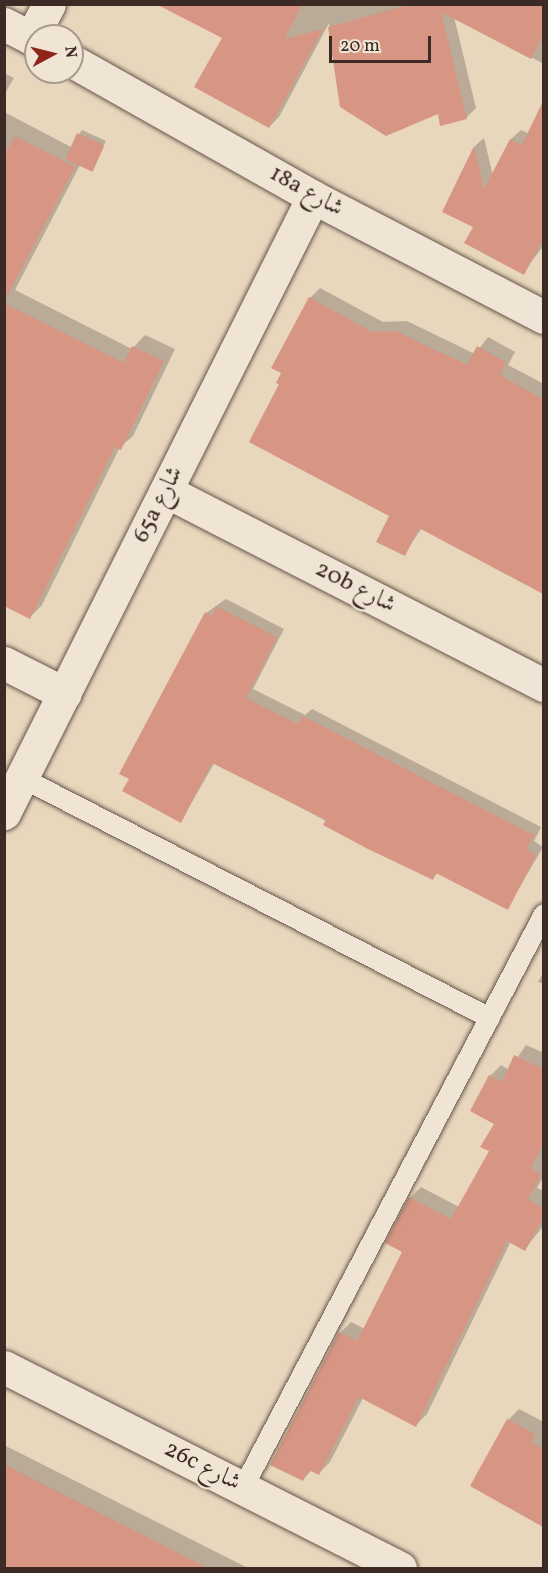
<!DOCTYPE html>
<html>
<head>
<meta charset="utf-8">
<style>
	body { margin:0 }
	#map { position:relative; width:548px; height:1573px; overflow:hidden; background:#e8d6bd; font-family:Vollkorn,Amiri,serif }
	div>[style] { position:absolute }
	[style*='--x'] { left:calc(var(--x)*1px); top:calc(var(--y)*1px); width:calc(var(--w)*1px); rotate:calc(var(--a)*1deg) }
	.shadow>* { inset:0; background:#0003 }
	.building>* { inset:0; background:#d69683; transform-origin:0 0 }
	.roads { filter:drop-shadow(0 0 2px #66564a) drop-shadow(0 0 2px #66564a) }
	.service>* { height:20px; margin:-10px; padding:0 10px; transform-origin:10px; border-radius:10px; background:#f0e4d4 }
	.minor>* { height:33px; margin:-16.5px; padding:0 16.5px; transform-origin:16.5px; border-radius:16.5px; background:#f0e4d4 }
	span { translate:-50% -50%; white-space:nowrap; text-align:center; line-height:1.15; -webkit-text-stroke:4.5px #f0e4d4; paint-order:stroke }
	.street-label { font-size:24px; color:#3b2b24 }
	.frame { position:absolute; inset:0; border:6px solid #3b2b24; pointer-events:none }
	.north { position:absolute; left:24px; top:24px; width:60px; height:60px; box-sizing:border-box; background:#f0e4d4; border:2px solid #a89a8e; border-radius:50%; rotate:83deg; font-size:16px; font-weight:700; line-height:24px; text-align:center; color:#3b2b24 }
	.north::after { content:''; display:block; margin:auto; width:21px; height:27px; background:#8f2418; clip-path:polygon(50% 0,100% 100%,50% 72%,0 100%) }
	.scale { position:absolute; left:329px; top:36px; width:102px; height:27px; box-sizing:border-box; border:3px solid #3b2b24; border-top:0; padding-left:8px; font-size:18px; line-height:21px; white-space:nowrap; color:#3b2b24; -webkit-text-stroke:4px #f0e4d4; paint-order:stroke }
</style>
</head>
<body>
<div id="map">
	<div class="shadow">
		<i style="clip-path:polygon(159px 4px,544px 4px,544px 64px,454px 17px,476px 108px,466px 118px,440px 112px,342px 106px,329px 23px,279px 117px,269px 127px,224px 38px)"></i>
		<i style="clip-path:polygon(4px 73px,14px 78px,4px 95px)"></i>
		<i style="clip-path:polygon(544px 108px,544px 245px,523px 273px,475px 226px,444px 212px,475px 146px,484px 138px,493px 176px,511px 139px,521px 130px,530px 134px)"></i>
		<i style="clip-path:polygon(4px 112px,71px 147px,82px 130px,106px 141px,91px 170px,80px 165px,15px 290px,132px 349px,145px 335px,175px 349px,133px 436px,120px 447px,42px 605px,30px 617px,4px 604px)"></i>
		<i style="clip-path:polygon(320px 288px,383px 322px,407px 321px,475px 354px,488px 337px,515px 352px,508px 365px,544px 384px,544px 593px,422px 528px,404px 554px,391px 515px,281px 384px,310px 298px)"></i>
		<i style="clip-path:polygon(226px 599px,284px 629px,253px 689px,305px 715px,312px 709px,541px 827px,534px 841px,543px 847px,507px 909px,438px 873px,433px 878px,215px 762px,181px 821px,206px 613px)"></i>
		<i style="clip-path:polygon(544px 972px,544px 984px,538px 982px)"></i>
		<i style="clip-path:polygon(526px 1045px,544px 1053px,544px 1176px,537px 1188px,544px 1191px,544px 1225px,525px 1249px,511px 1241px,427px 1414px,416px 1425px,363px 1398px,330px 1462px,319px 1473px,312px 1470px,302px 1480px,340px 1333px,351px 1322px,365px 1329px,404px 1252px,387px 1242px,410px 1198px,421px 1187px,459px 1207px,491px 1150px,496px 1123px,490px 1076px,501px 1065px,509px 1070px)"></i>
		<i style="clip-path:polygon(519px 1409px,544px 1422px,544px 1525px,472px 1485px,508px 1420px)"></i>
		<i style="clip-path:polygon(4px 1445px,248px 1568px,4px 1568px)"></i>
	</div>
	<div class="building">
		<i style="clip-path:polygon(156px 4px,302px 4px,285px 39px,323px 29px,269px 128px,194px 87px,222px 38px)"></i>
		<i style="clip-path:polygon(412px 4px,543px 4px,543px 35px,531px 59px,441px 12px,467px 119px,440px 126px,438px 114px,386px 136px,340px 107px,328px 27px)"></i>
		<i style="clip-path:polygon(543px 101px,543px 239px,524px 275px,464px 243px,473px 227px,442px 212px,474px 146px,484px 189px,510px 139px,522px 145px)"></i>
		<i style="left:77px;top:133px;width:30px;height:29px;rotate:24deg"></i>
		<i style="clip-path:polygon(15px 136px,75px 167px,4px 302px,4px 157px)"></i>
		<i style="clip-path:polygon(309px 297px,372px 332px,396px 331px,467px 365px,477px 346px,506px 362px,500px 375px,543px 399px,543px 594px,419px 528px,405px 556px,376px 542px,389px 516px,249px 442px,279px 384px,276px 383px,281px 373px,271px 368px)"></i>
		<i style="clip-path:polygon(4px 303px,124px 363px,132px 346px,164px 361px,121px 450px,115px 447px,30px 619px,4px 606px)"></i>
		<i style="clip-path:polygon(216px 606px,277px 637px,246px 698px,298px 724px,303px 716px,534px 835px,526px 850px,536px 855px,508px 910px,436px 873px,433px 880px,368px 849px,323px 825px,326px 820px,212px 763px,181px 823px,122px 791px,129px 779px,119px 774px,205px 612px,212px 616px)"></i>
		<i style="clip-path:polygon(514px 1055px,543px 1069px,543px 1144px,531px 1168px,541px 1174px,528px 1199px,543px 1208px,543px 1218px,525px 1251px,507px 1241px,416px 1427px,359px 1397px,319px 1475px,309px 1470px,303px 1481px,270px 1465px,339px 1332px,357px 1341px,402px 1252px,385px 1243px,409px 1197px,451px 1219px,489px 1151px,480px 1147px,494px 1124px,470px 1111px,489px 1075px,502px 1082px)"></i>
		<i style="clip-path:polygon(507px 1419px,535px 1434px,531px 1442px,543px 1449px,543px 1527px,470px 1486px)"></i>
		<i style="clip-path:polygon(4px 1464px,210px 1569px,4px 1569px)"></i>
	</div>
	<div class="roads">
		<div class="service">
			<i style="--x:22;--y:778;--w:526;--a:27.15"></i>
			<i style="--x:243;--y:1488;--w:648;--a:-62.33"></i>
		</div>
		<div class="minor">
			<i style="--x:4;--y:24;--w:36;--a:27"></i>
			<i style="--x:31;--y:38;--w:38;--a:-62"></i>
			<i style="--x:72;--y:61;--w:277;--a:29.4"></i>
			<i style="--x:313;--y:197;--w:260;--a:27.5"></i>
			<i style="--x:166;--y:491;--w:425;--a:27.2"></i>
			<i style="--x:4;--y:663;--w:68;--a:26.9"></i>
			<i style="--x:4;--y:813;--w:689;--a:-63.36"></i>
			<i style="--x:4;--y:1367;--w:444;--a:26.9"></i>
		</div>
	</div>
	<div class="street-label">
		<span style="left:306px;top:192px;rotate:29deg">18a شارع</span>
		<span style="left:159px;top:505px;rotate:-63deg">65a شارع</span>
		<span style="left:355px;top:588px;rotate:27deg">20b شارع</span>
		<span style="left:202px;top:1467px;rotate:27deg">26c شارع</span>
	</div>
	<div class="frame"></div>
	<div class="north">N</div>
	<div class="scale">20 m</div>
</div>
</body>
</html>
